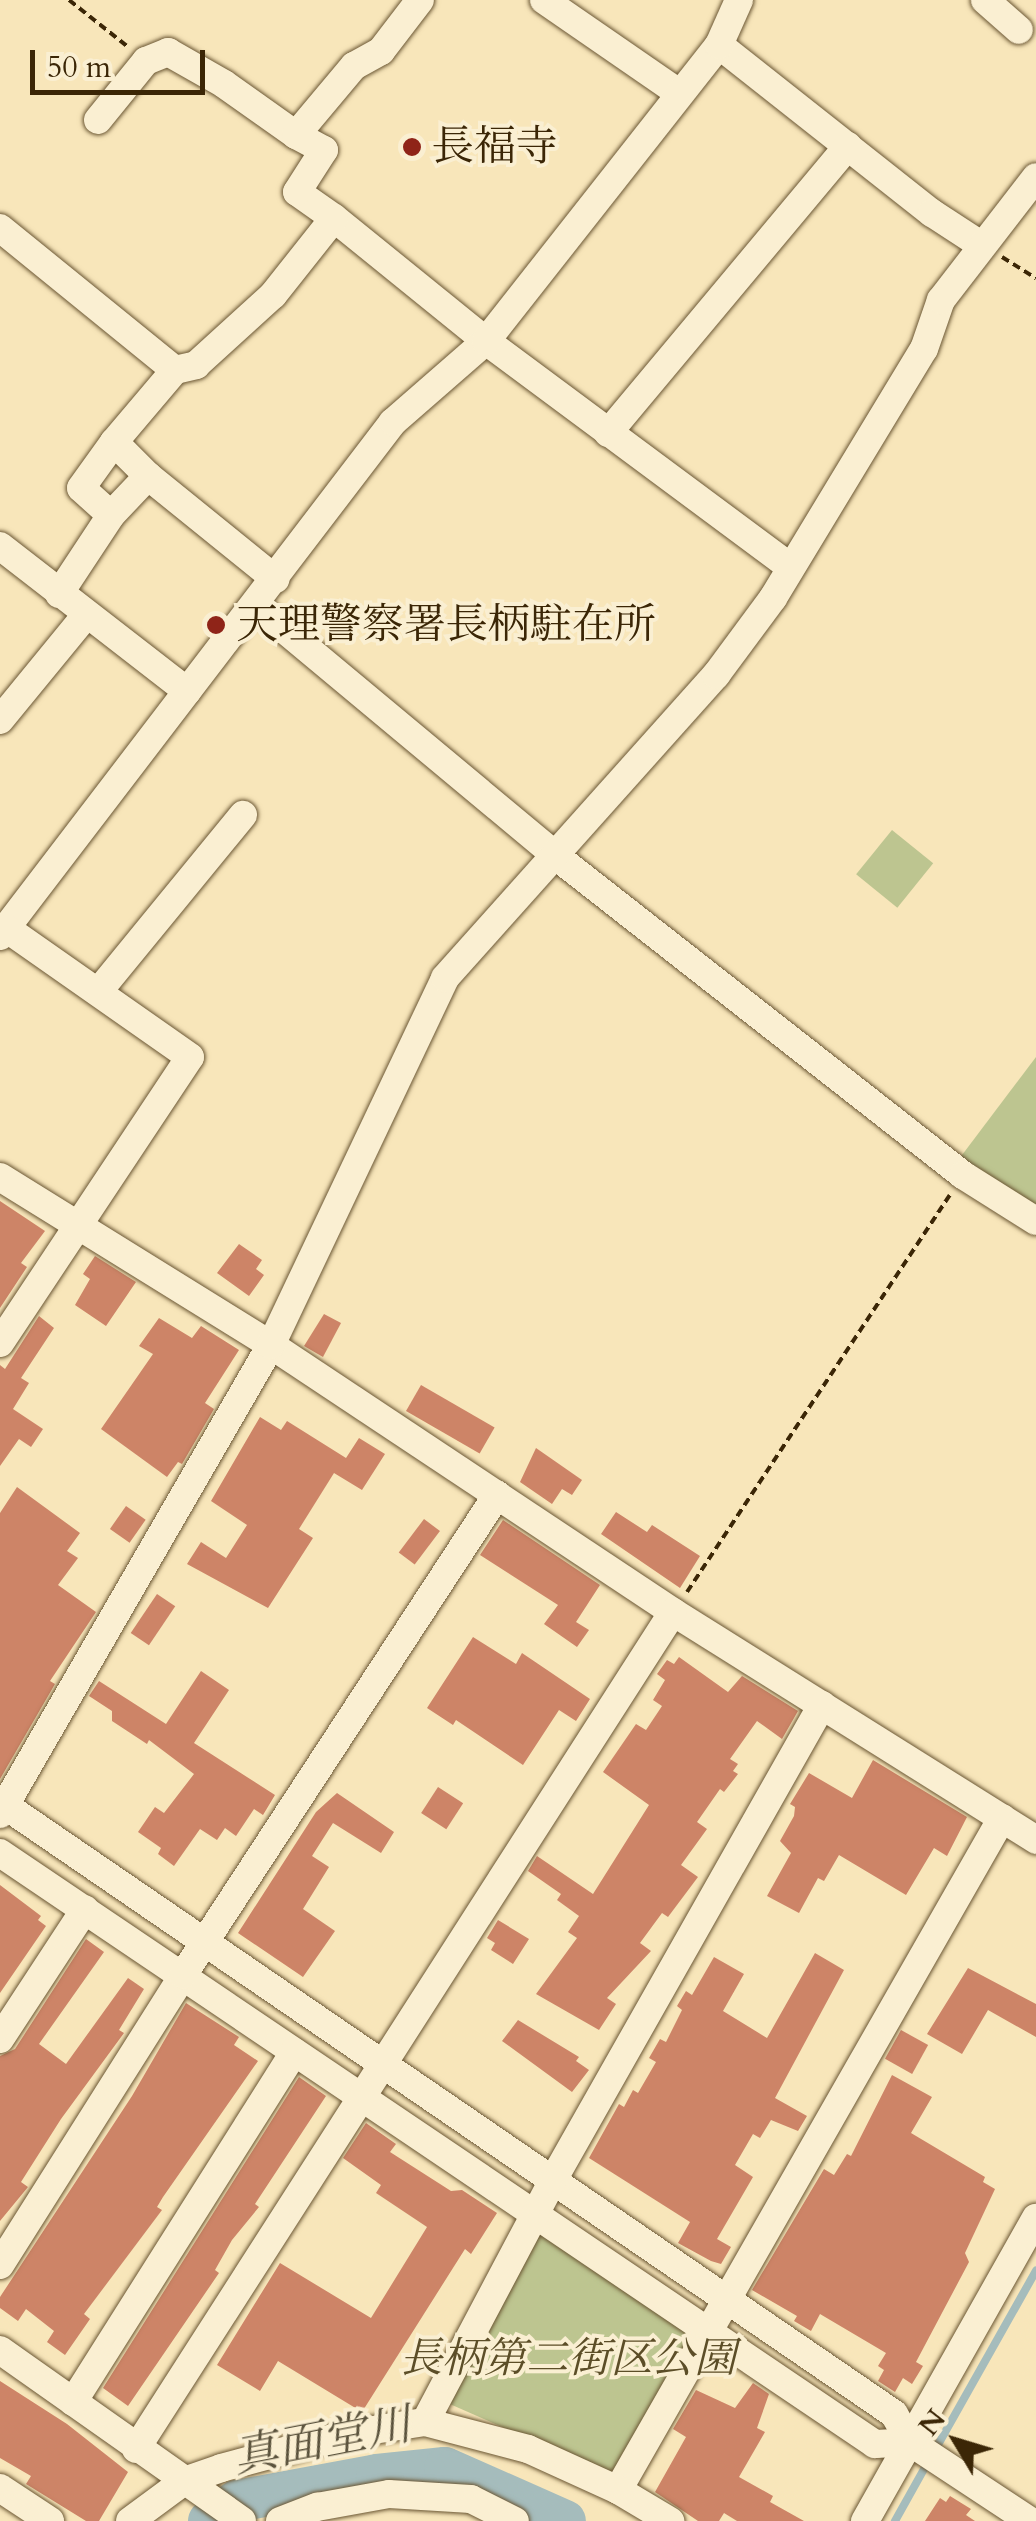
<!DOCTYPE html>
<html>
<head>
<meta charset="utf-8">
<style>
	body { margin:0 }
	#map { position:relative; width:1036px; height:2521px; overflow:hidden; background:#f8e6ba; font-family:Cardo,"Noto Serif JP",serif }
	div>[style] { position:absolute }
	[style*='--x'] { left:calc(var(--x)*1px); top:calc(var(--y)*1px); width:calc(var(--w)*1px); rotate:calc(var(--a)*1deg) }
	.green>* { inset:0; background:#bdc590; transform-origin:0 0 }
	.stream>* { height:8px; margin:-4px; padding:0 4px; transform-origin:4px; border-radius:4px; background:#a5bcbc }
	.river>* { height:42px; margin:-21px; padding:0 21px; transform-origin:21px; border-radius:21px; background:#a5bcbc }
	.building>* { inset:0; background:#cd8467; transform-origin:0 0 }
	.path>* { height:4px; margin-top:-2px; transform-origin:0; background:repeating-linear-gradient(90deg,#3b2606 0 8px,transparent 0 13px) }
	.roads { filter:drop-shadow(0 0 2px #6a5633) drop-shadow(0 0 2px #6a5633) }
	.minor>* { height:28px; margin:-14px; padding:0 14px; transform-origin:14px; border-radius:14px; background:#faefd2 }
	.dots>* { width:28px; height:28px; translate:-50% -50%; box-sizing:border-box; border:5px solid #faefd2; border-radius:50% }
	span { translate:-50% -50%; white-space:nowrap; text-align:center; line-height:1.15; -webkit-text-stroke:8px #faefd2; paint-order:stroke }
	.poi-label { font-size:42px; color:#3b2606 }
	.left { translate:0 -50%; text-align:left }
	.park-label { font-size:42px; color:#5c4e28; font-style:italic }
	.water-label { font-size:45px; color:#5b533d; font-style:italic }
	.north { position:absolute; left:906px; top:2391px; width:100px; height:100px; -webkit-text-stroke:8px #faefd2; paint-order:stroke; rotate:308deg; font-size:28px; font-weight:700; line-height:40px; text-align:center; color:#3b2606 }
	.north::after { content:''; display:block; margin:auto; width:35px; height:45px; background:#3b2606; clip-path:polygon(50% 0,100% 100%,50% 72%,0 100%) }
	.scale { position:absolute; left:30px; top:50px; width:175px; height:45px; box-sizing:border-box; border:5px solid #3b2606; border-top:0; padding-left:12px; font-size:30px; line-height:35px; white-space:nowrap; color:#3b2606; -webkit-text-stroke:8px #faefd2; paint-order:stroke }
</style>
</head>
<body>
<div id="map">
	<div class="green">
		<i style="left:892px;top:830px;width:53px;height:57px;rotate:39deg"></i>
		<i style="clip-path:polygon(1036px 1057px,1036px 1220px,953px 1167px)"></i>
		<i style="clip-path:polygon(538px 2232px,695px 2339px,613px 2476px,443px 2401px)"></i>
	</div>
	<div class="stream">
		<i style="--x:935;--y:2450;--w:206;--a:-60.6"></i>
		<i style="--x:895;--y:2521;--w:68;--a:-60.8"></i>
	</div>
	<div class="river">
		<i style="--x:209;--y:2521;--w:34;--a:-36"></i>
		<i style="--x:237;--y:2501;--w:142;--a:-10.5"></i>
		<i style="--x:377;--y:2475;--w:68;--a:-5.9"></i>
		<i style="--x:445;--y:2468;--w:131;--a:23.8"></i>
	</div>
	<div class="building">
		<i style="clip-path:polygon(0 1201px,45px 1231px,21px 1263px,27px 1267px,0 1308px)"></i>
		<i style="clip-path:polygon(239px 1244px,262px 1260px,256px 1269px,264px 1275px,249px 1296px,217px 1273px)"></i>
		<i style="clip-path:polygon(95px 1256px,136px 1282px,106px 1326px,75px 1305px,90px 1279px,83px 1274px)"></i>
		<i style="clip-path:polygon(324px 1314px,341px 1323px,323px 1357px,304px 1346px)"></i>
		<i style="clip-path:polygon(39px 1316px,54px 1328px,21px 1378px,29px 1383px,13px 1409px,43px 1429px,31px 1447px,19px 1439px,0 1466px,0 1365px,5px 1369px)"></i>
		<i style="clip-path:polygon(159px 1318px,192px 1338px,201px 1326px,239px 1350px,205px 1403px,214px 1409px,182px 1464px,178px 1462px,167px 1477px,101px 1429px,153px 1354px,139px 1346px)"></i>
		<i style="left:421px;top:1385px;width:85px;height:30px;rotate:30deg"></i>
		<i style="clip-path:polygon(260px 1417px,281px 1430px,287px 1421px,346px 1458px,359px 1438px,385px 1454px,362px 1490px,334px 1473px,299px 1529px,313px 1538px,268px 1608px,187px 1564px,201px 1542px,226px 1558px,247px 1525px,211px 1501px)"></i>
		<i style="clip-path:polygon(536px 1448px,582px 1480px,572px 1495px,562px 1489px,552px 1504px,520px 1482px)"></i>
		<i style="clip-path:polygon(17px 1487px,80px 1533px,67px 1551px,78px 1558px,58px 1585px,96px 1612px,50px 1681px,55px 1684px,0 1779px,0 1513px)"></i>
		<i style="left:126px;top:1506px;width:24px;height:28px;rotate:35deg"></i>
		<i style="clip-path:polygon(616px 1512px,647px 1532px,652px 1525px,700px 1556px,680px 1588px,601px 1534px)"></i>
		<i style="left:424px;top:1519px;width:20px;height:42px;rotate:37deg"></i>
		<i style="clip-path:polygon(503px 1520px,600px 1585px,576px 1622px,589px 1630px,577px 1647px,544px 1624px,558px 1605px,480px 1555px)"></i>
		<i style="left:157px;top:1594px;width:22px;height:47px;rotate:34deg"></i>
		<i style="clip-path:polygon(473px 1637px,516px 1664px,522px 1653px,590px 1699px,576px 1721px,559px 1710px,523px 1765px,456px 1720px,453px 1725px,427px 1708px)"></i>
		<i style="clip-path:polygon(679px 1657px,728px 1692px,742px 1676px,798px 1711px,782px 1739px,757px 1721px,730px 1759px,738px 1764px,733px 1771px,738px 1774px,724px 1792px,720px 1789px,697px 1822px,707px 1829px,681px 1865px,698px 1877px,668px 1917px,662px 1913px,640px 1943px,651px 1951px,607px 1998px,616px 2004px,599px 2030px,536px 1994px,577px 1938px,568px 1932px,579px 1916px,557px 1900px,561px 1894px,528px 1871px,537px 1856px,593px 1894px,649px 1805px,603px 1772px,636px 1724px,646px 1730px,662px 1706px,653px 1700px,665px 1680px,657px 1674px,667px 1660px,674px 1664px)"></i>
		<i style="clip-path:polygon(201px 1671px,229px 1690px,194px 1743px,275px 1795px,263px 1815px,254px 1809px,236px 1836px,225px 1828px,217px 1840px,200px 1829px,174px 1866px,158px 1854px,161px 1848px,138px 1832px,155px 1807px,164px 1813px,194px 1774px,149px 1740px,147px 1744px,112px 1721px,112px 1711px,89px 1696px,99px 1681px,166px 1724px)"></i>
		<i style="clip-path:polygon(873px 1760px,967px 1817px,947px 1856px,934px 1848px,906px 1895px,839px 1855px,824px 1881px,818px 1878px,799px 1913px,767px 1896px,791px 1853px,780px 1841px,794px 1816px,795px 1807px,790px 1804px,809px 1773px,852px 1798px)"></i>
		<i style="left:438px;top:1787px;width:30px;height:31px;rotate:33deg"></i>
		<i style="clip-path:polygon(337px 1793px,394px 1832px,381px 1853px,333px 1823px,312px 1856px,329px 1867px,303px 1909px,335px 1931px,303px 1977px,238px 1933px,316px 1812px)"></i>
		<i style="clip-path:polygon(0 1885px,41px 1916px,38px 1920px,46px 1926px,0 1993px)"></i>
		<i style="clip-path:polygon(498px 1920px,529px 1939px,513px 1964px,491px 1950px,495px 1943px,487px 1938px)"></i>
		<i style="clip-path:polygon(86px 1939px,104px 1952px,39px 2044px,66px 2064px,128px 1978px,144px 1989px,119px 2030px,124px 2033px,61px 2119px,21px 2182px,28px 2187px,0 2221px,0 2056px,15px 2049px)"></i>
		<i style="clip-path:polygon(815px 1953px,844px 1970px,775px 2098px,807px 2116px,798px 2131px,771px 2120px,760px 2138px,753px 2134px,735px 2165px,753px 2177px,717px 2239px,731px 2247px,721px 2264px,711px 2261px,678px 2243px,690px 2222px,589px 2158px,619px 2104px,624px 2107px,633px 2090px,638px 2093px,656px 2062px,649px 2058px,660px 2039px,666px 2042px,682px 2010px,677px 2006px,686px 1991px,692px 1995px,714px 1957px,744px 1974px,723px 2011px,767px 2038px)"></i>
		<i style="clip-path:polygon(968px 1968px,1036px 2004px,1036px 2037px,988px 2010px,962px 2054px,927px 2034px)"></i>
		<i style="clip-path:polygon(186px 2003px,239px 2037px,234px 2045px,258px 2061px,163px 2197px,157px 2207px,162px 2210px,84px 2314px,90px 2319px,65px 2355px,47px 2342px,54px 2331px,26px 2309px,18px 2321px,0 2308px,0 2297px,132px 2096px)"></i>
		<i style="clip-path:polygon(518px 2020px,579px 2057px,576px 2061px,589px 2070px,572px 2092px,502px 2041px)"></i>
		<i style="left:901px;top:2030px;width:31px;height:33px;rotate:29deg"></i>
		<i style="clip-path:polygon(892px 2075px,932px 2097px,911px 2133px,985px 2177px,983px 2182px,995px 2189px,965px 2253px,969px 2262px,916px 2362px,923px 2366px,912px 2384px,903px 2378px,895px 2392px,878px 2381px,884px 2370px,878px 2366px,886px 2353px,820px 2314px,811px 2331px,794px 2321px,797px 2316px,752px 2290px,824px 2169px,834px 2175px,847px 2154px,851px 2156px)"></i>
		<i style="clip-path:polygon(299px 2077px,326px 2096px,255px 2204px,259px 2207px,232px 2240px,215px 2270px,219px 2273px,128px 2406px,103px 2388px)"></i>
		<i style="clip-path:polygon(366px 2123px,396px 2144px,390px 2152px,451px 2191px,462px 2190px,497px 2213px,471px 2254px,465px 2249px,362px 2412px,278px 2361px,260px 2391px,217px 2365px,280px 2263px,371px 2318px,427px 2227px,376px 2193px,381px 2185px,343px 2158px)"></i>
		<i style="clip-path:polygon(0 2381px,67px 2424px,128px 2472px,99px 2521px,86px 2521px,26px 2484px,31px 2476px,0 2458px)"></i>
		<i style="clip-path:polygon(753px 2383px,769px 2394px,757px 2428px,765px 2432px,739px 2477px,773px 2496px,770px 2502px,804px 2521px,737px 2521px,724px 2513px,719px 2521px,698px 2521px,655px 2492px,686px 2437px,673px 2429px,696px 2390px,735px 2408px)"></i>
		<i style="clip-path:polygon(950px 2496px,971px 2509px,966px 2515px,975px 2521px,925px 2521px,940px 2498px,946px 2502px)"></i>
	</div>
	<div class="path">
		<i style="--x:69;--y:0;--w:75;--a:38.5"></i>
		<i style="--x:1002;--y:257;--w:40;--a:32"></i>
		<i style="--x:687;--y:1592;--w:476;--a:-56.5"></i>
	</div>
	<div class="roads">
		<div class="minor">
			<i style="--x:544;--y:0;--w:164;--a:34.6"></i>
			<i style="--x:985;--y:0;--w:45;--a:41.4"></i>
			<i style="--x:719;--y:45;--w:271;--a:38.3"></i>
			<i style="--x:932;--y:213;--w:59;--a:33.1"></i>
			<i style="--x:98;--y:120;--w:76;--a:-50.9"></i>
			<i style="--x:146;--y:61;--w:24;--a:-22"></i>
			<i style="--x:168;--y:52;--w:64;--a:29.7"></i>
			<i style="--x:224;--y:84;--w:88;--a:35.3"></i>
			<i style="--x:334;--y:218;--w:196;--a:39"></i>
			<i style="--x:486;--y:341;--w:379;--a:36.6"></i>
			<i style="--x:0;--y:228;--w:225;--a:39.1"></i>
			<i style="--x:608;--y:433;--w:374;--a:-50.1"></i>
			<i style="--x:114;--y:442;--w:94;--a:-49.7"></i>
			<i style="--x:175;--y:370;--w:22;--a:-13"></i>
			<i style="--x:196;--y:365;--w:104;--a:-42.3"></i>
			<i style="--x:273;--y:295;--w:98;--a:-51.6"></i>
			<i style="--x:334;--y:218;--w:45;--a:-144.9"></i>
			<i style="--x:297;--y:192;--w:50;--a:-57.3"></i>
			<i style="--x:324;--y:150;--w:32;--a:-152"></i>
			<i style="--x:296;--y:135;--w:90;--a:-50"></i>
			<i style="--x:354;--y:66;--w:31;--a:-29"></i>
			<i style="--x:381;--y:51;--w:64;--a:-52.6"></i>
			<i style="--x:111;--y:515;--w:54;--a:-46.5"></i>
			<i style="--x:0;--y:546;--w:237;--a:37.8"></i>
			<i style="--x:59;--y:594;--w:95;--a:-56.6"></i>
			<i style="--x:111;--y:515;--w:40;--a:-138"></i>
			<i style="--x:81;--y:488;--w:57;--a:-54.3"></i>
			<i style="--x:114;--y:442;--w:48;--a:45"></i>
			<i style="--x:148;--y:476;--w:164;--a:39"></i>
			<i style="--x:255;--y:605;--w:393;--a:39.8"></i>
			<i style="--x:557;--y:857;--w:516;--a:38.07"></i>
			<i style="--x:963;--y:1175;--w:86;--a:32.2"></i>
			<i style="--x:0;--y:720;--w:136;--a:-50.7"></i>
			<i style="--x:0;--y:936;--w:647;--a:-52.6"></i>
			<i style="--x:393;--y:422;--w:123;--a:-41.1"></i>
			<i style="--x:486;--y:341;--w:377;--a:-51.8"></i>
			<i style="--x:719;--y:45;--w:49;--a:-66"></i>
			<i style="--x:98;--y:992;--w:229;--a:-50.7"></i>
			<i style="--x:0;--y:1177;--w:319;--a:31.8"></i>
			<i style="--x:271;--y:1345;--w:483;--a:33.6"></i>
			<i style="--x:673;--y:1612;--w:429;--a:32.1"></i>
			<i style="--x:0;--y:1343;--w:343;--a:-56.4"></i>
			<i style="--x:190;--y:1057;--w:223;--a:-145"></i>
			<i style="--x:0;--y:1802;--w:1083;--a:34.39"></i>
			<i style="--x:894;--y:2414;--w:32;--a:60"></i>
			<i style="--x:910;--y:2442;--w:144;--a:33.4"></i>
			<i style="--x:0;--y:1814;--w:542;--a:-59.98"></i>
			<i style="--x:271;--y:1345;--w:406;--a:-64.6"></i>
			<i style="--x:445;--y:978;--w:407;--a:-48.2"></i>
			<i style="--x:716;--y:675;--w:96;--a:-53.5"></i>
			<i style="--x:773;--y:598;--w:291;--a:-58.8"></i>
			<i style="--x:924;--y:349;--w:52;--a:-70.9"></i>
			<i style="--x:941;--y:300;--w:155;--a:-52.3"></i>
			<i style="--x:0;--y:1853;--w:1056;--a:34.04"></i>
			<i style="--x:875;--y:2444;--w:35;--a:-3"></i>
			<i style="--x:0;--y:2039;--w:155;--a:-56.8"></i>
			<i style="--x:0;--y:2265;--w:343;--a:-57.7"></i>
			<i style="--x:183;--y:1975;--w:574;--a:-56.81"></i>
			<i style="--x:0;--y:2350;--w:296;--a:35.2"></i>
			<i style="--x:73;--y:2402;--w:414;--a:-57.7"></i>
			<i style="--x:425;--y:2422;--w:274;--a:-62.1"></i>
			<i style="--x:553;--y:2180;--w:546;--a:-60.48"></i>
			<i style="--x:136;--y:2449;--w:994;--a:-57.32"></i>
			<i style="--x:0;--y:2488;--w:60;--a:33.4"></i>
			<i style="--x:618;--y:2490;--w:774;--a:-60.26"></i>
			<i style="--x:130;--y:2521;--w:67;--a:-36.5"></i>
			<i style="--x:184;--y:2481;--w:39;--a:-19"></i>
			<i style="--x:221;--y:2468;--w:131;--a:-15"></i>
			<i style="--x:348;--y:2434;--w:78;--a:-8.9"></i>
			<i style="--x:425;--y:2422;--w:106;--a:14.7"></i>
			<i style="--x:528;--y:2449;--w:99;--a:24.5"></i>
			<i style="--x:618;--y:2490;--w:61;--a:30.8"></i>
			<i style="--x:280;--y:2521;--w:40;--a:-21"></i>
			<i style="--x:317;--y:2507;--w:73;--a:-10.2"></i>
			<i style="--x:389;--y:2494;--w:82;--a:3.5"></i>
			<i style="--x:471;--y:2499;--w:49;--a:26.6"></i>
			<i style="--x:865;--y:2521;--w:348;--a:-60.6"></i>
		</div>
	</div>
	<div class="dots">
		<i style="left:412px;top:147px;background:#8f2418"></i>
		<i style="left:216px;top:625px;background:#8f2418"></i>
	</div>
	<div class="poi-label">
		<span class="left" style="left:432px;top:147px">長福寺</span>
		<span class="left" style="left:236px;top:625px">天理警察署長柄駐在所</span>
	</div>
	<div class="park-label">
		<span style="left:568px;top:2359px">長柄第二街区公園</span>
	</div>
	<div class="water-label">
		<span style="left:322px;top:2441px;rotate:-11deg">真面堂川</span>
	</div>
	<div class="north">N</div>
	<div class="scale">50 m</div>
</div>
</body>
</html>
